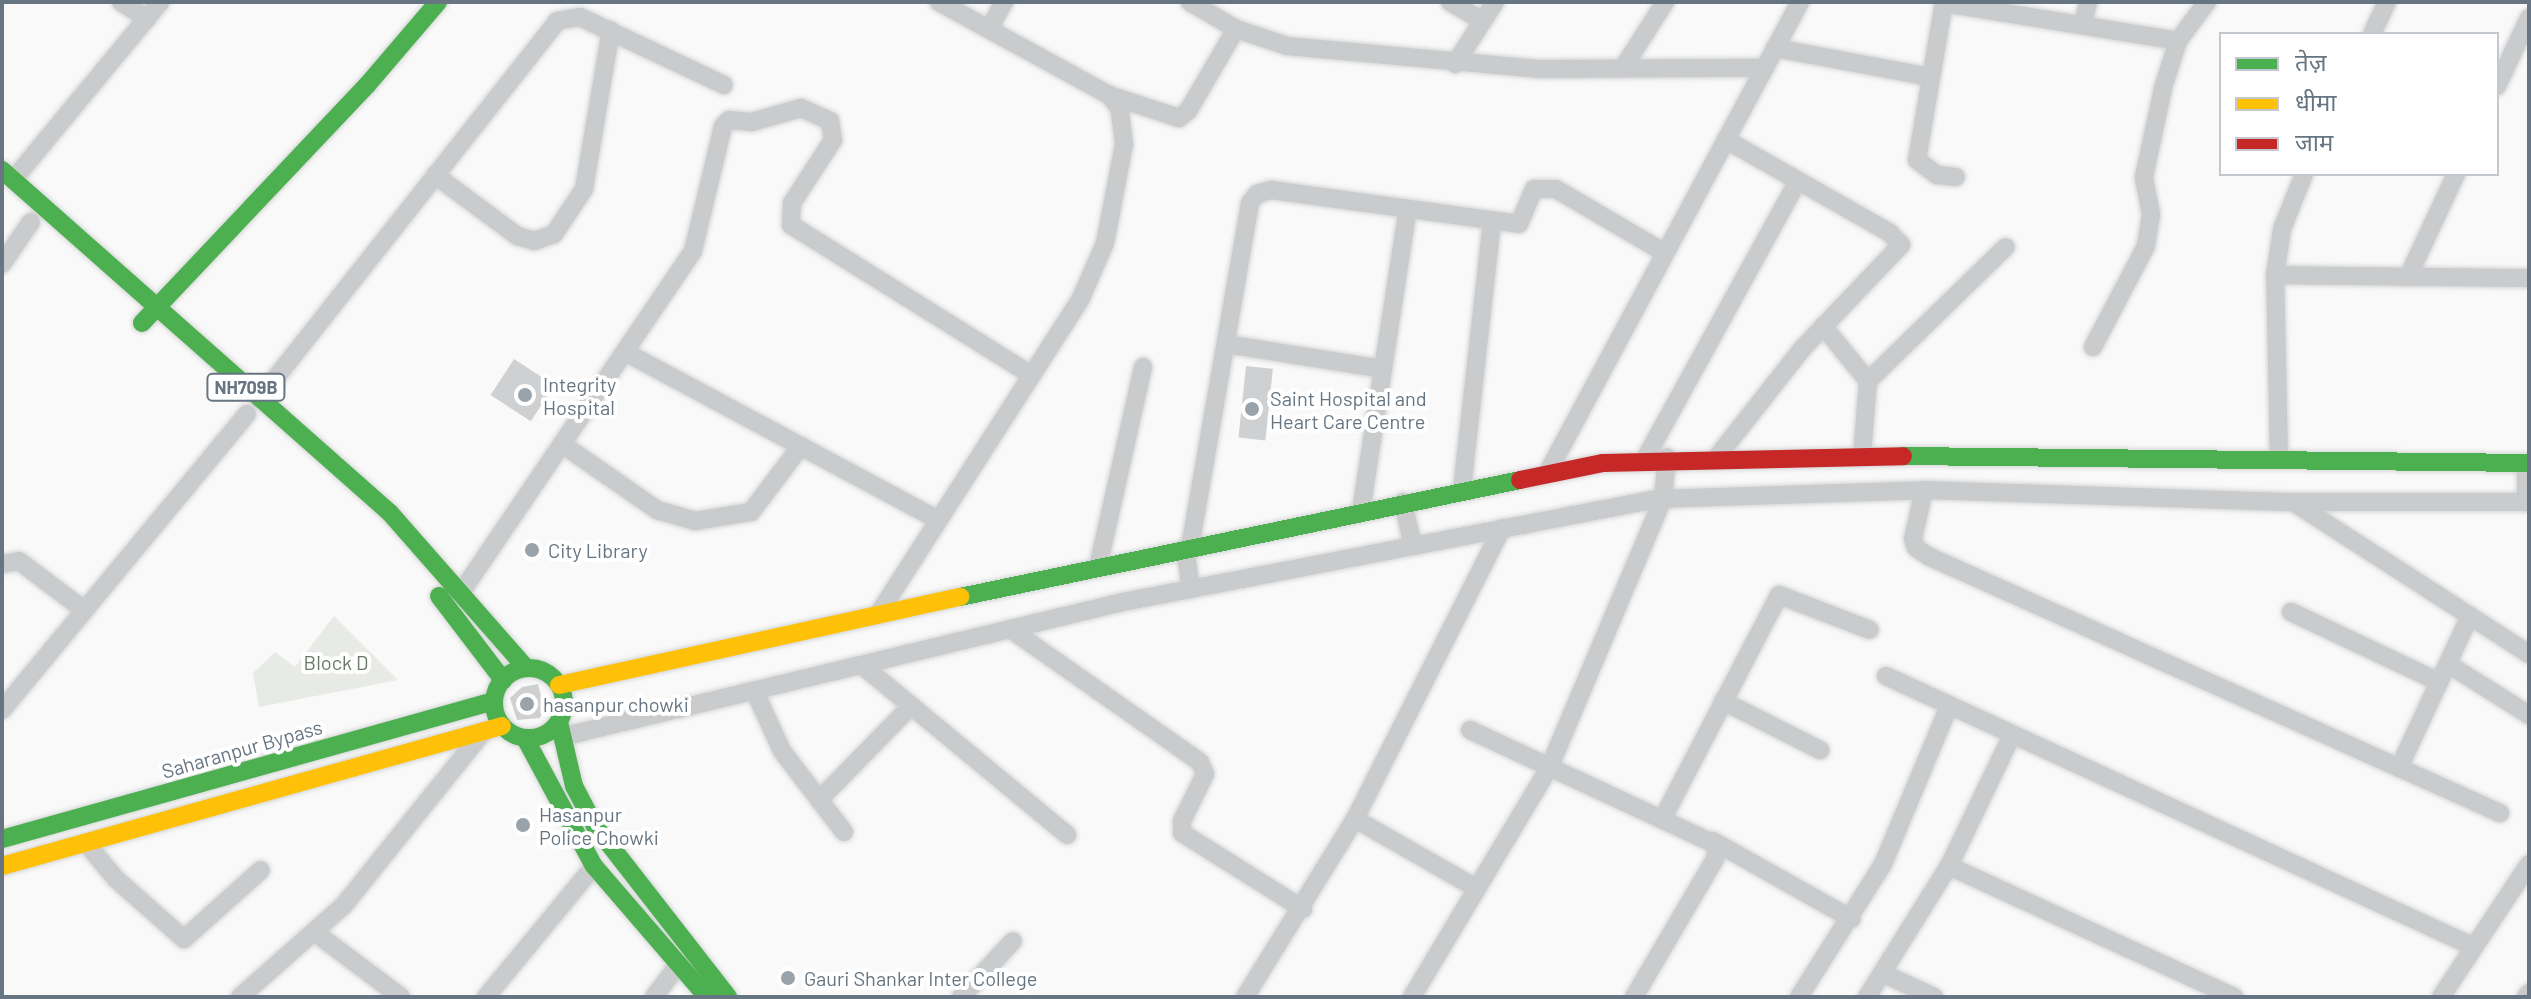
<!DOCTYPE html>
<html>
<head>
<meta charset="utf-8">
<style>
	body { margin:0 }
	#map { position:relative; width:2531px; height:999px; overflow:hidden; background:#f9f9f9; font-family:Barlow,"Noto Sans Devanagari",sans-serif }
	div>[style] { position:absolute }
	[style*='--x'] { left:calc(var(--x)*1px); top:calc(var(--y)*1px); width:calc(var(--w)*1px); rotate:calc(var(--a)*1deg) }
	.green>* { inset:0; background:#e8eae6 }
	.building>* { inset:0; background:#ced0d1; transform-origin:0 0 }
	.roads { filter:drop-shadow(0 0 2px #d5d6d7) drop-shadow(0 0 2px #d5d6d7) }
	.street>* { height:18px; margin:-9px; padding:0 9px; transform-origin:9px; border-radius:9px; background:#cacbcc }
	.fast>* { height:18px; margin:-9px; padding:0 9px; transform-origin:9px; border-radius:9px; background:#4caf50 }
	.fast>.ring { margin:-9px; padding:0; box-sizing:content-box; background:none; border:18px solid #4caf50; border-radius:50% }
	.slow>* { height:18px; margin:-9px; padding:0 9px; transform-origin:9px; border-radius:9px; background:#ffc107 }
	.jam>* { height:18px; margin:-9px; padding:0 9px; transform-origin:9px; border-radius:9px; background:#c62828 }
	.dots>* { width:22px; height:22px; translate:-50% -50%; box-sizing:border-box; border:4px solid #fff; border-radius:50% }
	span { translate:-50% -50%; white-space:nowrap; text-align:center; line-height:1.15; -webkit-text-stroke:8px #fff; paint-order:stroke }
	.shield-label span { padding:2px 6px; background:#fff; border:2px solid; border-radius:6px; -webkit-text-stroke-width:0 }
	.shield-label { font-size:18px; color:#667581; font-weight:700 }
	.poi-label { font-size:20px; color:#667581 }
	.left { translate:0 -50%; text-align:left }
	.park-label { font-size:20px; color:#687965 }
	.street-label { font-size:20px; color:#667581 }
	.frame { position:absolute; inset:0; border:4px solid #667581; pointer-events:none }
	.legend { position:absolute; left:2219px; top:32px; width:280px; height:144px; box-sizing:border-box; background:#fff; border:2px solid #c2c8cd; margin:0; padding:10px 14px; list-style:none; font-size:24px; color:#667581 }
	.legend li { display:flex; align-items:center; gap:16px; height:40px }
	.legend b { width:40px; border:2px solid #c2c8cd }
</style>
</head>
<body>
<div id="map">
	<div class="green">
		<i style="clip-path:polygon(334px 616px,398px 680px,259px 707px,253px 673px,275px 652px,295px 667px)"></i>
	</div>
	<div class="building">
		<i style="left:514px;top:359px;width:48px;height:43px;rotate:33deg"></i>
		<i style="left:1246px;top:366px;width:27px;height:72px;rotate:6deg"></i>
		<i style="clip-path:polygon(538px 684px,544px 709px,540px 718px,517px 720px,510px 698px,522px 687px)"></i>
	</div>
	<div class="roads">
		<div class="street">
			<i style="--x:121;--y:2;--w:31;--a:32"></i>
			<i style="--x:1190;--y:2;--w:53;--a:30.4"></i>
			<i style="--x:1236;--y:29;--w:54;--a:18.4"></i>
			<i style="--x:1287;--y:46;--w:252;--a:5.2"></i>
			<i style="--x:1538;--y:69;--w:227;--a:-0.3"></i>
			<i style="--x:1450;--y:2;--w:38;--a:30"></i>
			<i style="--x:1944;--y:2;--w:160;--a:99.7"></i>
			<i style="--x:1917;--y:160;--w:25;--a:37"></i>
			<i style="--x:1937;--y:175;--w:19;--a:6"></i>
			<i style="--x:1944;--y:3;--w:237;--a:9.2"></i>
			<i style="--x:2083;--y:24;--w:23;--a:-77"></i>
			<i style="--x:989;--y:29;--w:31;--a:-61"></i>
			<i style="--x:2372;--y:34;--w:35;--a:-65"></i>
			<i style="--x:1775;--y:48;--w:158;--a:10.6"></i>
			<i style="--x:1455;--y:64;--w:74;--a:-57.2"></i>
			<i style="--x:1623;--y:68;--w:78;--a:-57.5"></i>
			<i style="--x:2497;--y:86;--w:75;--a:-64.8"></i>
			<i style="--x:1109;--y:95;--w:74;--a:18.2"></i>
			<i style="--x:1179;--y:118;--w:11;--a:-38"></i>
			<i style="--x:1188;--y:111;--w:95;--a:-59.7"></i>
			<i style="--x:435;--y:175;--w:102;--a:36.6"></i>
			<i style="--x:517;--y:236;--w:18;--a:16"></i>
			<i style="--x:534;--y:241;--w:21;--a:-19"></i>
			<i style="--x:554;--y:234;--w:54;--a:-56.3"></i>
			<i style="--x:584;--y:189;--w:161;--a:-80.4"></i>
			<i style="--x:13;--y:180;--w:231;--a:-50.4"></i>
			<i style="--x:2;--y:264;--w:51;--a:-55.4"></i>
			<i style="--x:2275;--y:275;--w:254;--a:0.7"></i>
			<i style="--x:2408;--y:277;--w:114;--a:-65"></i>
			<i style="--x:1823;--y:326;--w:71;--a:50.7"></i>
			<i style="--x:1868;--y:381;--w:74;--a:94.6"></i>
			<i style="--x:1226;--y:344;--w:159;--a:9"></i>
			<i style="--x:2093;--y:347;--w:114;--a:-62.3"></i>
			<i style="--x:2146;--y:246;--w:32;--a:-81"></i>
			<i style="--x:2151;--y:214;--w:38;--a:-101"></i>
			<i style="--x:2144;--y:177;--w:91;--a:-77.9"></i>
			<i style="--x:2163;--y:88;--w:49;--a:-72.3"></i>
			<i style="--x:2178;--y:41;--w:49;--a:-53.4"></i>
			<i style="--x:625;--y:352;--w:355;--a:28.2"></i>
			<i style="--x:1868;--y:381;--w:192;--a:-44.2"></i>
			<i style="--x:259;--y:399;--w:481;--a:-51.7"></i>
			<i style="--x:557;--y:21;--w:23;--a:-10"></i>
			<i style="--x:580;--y:17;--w:159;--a:25.3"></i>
			<i style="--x:562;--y:444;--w:116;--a:34.8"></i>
			<i style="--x:657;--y:510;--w:40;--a:16"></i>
			<i style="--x:695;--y:521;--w:57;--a:-9.1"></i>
			<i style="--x:751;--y:512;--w:83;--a:-52.9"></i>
			<i style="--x:1717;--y:457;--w:137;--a:-51.8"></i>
			<i style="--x:1802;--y:349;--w:144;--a:-46.4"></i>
			<i style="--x:1901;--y:245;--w:16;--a:-133"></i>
			<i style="--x:1890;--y:233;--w:189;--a:-150.4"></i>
			<i style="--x:1645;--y:459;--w:317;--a:-61.2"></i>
			<i style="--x:2279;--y:459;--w:184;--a:-91.2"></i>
			<i style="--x:2275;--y:275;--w:47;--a:-81.3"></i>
			<i style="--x:2282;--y:229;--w:59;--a:-68.2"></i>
			<i style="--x:1549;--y:470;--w:531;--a:-61.79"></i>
			<i style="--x:1462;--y:489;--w:270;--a:-83.6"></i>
			<i style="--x:1924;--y:490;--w:50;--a:102.7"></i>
			<i style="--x:1913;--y:539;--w:9;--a:72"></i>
			<i style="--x:1916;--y:548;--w:17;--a:33"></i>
			<i style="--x:1930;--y:557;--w:625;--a:24.19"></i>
			<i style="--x:1403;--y:502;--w:45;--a:77.2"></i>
			<i style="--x:2293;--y:502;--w:281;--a:32.8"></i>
			<i style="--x:2526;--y:502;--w:39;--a:-90"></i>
			<i style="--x:1361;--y:511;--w:306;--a:-81.2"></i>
			<i style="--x:1190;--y:547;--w:349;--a:-80.1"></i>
			<i style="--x:1250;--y:203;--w:11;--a:-52"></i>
			<i style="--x:1257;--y:194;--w:15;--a:-16"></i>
			<i style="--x:1271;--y:190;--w:250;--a:7.8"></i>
			<i style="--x:1519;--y:224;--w:38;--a:-67"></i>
			<i style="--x:1534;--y:189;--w:22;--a:0"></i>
			<i style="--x:1556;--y:189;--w:126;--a:30.4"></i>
			<i style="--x:1185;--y:548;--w:41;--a:81.7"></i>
			<i style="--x:2;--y:564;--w:17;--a:-10"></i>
			<i style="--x:19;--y:561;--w:81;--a:37"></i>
			<i style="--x:1098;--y:567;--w:205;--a:-77.3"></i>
			<i style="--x:462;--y:591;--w:411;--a:-55.8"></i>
			<i style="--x:693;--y:251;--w:129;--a:-76.5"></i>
			<i style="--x:723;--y:126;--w:8;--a:-45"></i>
			<i style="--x:729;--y:120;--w:23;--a:5"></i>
			<i style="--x:752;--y:122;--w:51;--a:-15.9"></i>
			<i style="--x:801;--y:108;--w:32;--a:24"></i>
			<i style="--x:830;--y:121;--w:19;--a:81"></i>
			<i style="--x:833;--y:140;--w:75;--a:123.1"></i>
			<i style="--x:792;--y:203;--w:22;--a:93"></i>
			<i style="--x:791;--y:225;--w:283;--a:32"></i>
			<i style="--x:2291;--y:612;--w:164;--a:25.3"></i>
			<i style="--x:879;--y:613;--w:374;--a:-57.3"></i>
			<i style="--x:1081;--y:298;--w:60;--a:-66.4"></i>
			<i style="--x:1105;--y:243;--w:101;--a:-79.1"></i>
			<i style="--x:1124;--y:144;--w:35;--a:-97"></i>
			<i style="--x:1120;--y:109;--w:18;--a:-128"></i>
			<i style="--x:1109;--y:95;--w:194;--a:-151.3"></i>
			<i style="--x:1013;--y:631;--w:228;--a:35"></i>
			<i style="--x:1200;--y:762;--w:13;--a:67"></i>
			<i style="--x:1205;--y:774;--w:52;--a:116.1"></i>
			<i style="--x:1182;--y:821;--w:12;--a:90"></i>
			<i style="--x:1182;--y:833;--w:143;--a:32.1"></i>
			<i style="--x:2448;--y:664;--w:96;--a:32.2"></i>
			<i style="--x:863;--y:666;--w:265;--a:39.6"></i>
			<i style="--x:1886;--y:676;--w:647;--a:24.74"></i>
			<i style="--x:755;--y:692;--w:65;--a:65.4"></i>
			<i style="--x:782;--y:751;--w:102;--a:52.6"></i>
			<i style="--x:1723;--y:701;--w:109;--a:26.8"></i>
			<i style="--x:2;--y:710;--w:384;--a:-50.4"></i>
			<i style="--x:1470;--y:730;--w:272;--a:25"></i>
			<i style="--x:1717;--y:845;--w:14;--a:98"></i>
			<i style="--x:1715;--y:859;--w:160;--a:120.4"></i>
			<i style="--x:561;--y:737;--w:578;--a:-13.51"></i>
			<i style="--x:1123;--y:602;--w:544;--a:-10.92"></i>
			<i style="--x:1657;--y:499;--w:267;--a:-1.9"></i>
			<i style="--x:1924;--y:490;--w:369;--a:1.9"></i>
			<i style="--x:2293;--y:502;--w:236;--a:0"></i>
			<i style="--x:2399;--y:768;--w:168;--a:-65"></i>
			<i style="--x:819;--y:800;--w:132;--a:-45.6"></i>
			<i style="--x:1663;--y:818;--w:251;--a:-62.5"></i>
			<i style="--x:1779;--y:595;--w:97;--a:21"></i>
			<i style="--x:1355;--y:819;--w:139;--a:29.7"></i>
			<i style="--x:1713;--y:841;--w:159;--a:29.3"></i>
			<i style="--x:86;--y:843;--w:47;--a:50.2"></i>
			<i style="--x:116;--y:879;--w:91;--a:41.4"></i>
			<i style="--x:184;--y:939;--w:103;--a:-41.9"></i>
			<i style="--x:1949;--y:866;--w:314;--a:24.7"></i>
			<i style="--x:317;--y:934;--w:105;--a:36.9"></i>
			<i style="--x:1884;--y:974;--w:55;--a:24.7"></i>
			<i style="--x:240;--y:997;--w:139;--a:-41.5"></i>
			<i style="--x:344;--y:905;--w:222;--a:-51.2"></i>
			<i style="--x:486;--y:997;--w:170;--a:-50.5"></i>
			<i style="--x:654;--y:997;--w:38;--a:-53"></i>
			<i style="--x:961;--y:997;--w:76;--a:-47.1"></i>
			<i style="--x:1245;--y:997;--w:209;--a:-58.3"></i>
			<i style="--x:1355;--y:819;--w:326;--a:-63.2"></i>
			<i style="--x:1412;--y:997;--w:269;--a:-59.1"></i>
			<i style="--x:1550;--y:766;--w:291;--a:-67.1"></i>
			<i style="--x:1663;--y:498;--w:41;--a:-84.4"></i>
			<i style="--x:1799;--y:997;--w:157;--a:-57.7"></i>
			<i style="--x:1883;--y:864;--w:171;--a:-67.3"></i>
			<i style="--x:1867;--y:997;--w:155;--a:-58"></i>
			<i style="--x:1949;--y:866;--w:143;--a:-64.3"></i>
			<i style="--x:2441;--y:997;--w:159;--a:-56.5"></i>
			<i style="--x:2526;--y:997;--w:5;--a:-53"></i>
		</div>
		<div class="fast">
			<i style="--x:2;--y:170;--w:518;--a:41.48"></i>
			<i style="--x:390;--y:513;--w:206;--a:48.7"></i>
			<i style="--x:142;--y:323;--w:329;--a:-46.6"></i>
			<i style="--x:368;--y:84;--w:108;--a:-49.5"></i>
			<i style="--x:1903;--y:456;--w:626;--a:0.64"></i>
			<i style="--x:439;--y:596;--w:106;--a:52.7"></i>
			<i style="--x:960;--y:597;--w:572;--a:-11.8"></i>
			<i class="ring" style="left:494px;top:668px;width:52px;height:52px"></i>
			<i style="--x:559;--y:722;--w:66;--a:76.8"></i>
			<i style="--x:574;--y:786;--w:45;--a:62.3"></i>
			<i style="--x:595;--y:826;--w:217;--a:52.1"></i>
			<i style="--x:525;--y:738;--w:145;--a:61.7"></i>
			<i style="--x:594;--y:866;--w:173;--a:49.2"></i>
			<i style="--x:2;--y:839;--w:511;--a:-15.67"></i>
		</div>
		<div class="slow">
			<i style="--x:559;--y:685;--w:411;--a:-12.4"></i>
			<i style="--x:2;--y:866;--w:519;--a:-15.64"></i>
		</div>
		<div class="jam">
			<i style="--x:1520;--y:480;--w:85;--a:-11.6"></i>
			<i style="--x:1603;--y:463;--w:300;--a:-1.3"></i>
		</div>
	</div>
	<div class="dots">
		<i style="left:525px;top:395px;background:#99a3ab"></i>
		<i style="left:1252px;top:409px;background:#99a3ab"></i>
		<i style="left:532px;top:550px;background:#99a3ab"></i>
		<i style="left:527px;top:704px;background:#99a3ab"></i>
		<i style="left:523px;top:825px;background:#99a3ab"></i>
		<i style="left:788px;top:978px;background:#99a3ab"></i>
	</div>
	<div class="shield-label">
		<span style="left:246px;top:387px">NH709B</span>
	</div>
	<div class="poi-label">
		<span class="left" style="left:543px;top:396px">Integrity<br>Hospital</span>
		<span class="left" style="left:1270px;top:410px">Saint Hospital and<br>Heart Care Centre</span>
		<span class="left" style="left:548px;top:550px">City Library</span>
		<span class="left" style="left:543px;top:704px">hasanpur chowki</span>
		<span class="left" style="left:539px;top:826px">Hasanpur<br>Police Chowki</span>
		<span class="left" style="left:804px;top:978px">Gauri Shankar Inter College</span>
	</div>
	<div class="park-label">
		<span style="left:336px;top:662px">Block D</span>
	</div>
	<div class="street-label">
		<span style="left:242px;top:749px;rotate:-16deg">Saharanpur Bypass</span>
	</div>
	<div class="frame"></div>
	<ul class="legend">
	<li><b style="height:10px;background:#4caf50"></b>तेज़</li>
	<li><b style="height:10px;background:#ffc107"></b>धीमा</li>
	<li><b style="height:10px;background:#c62828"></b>जाम</li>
	</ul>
</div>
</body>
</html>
